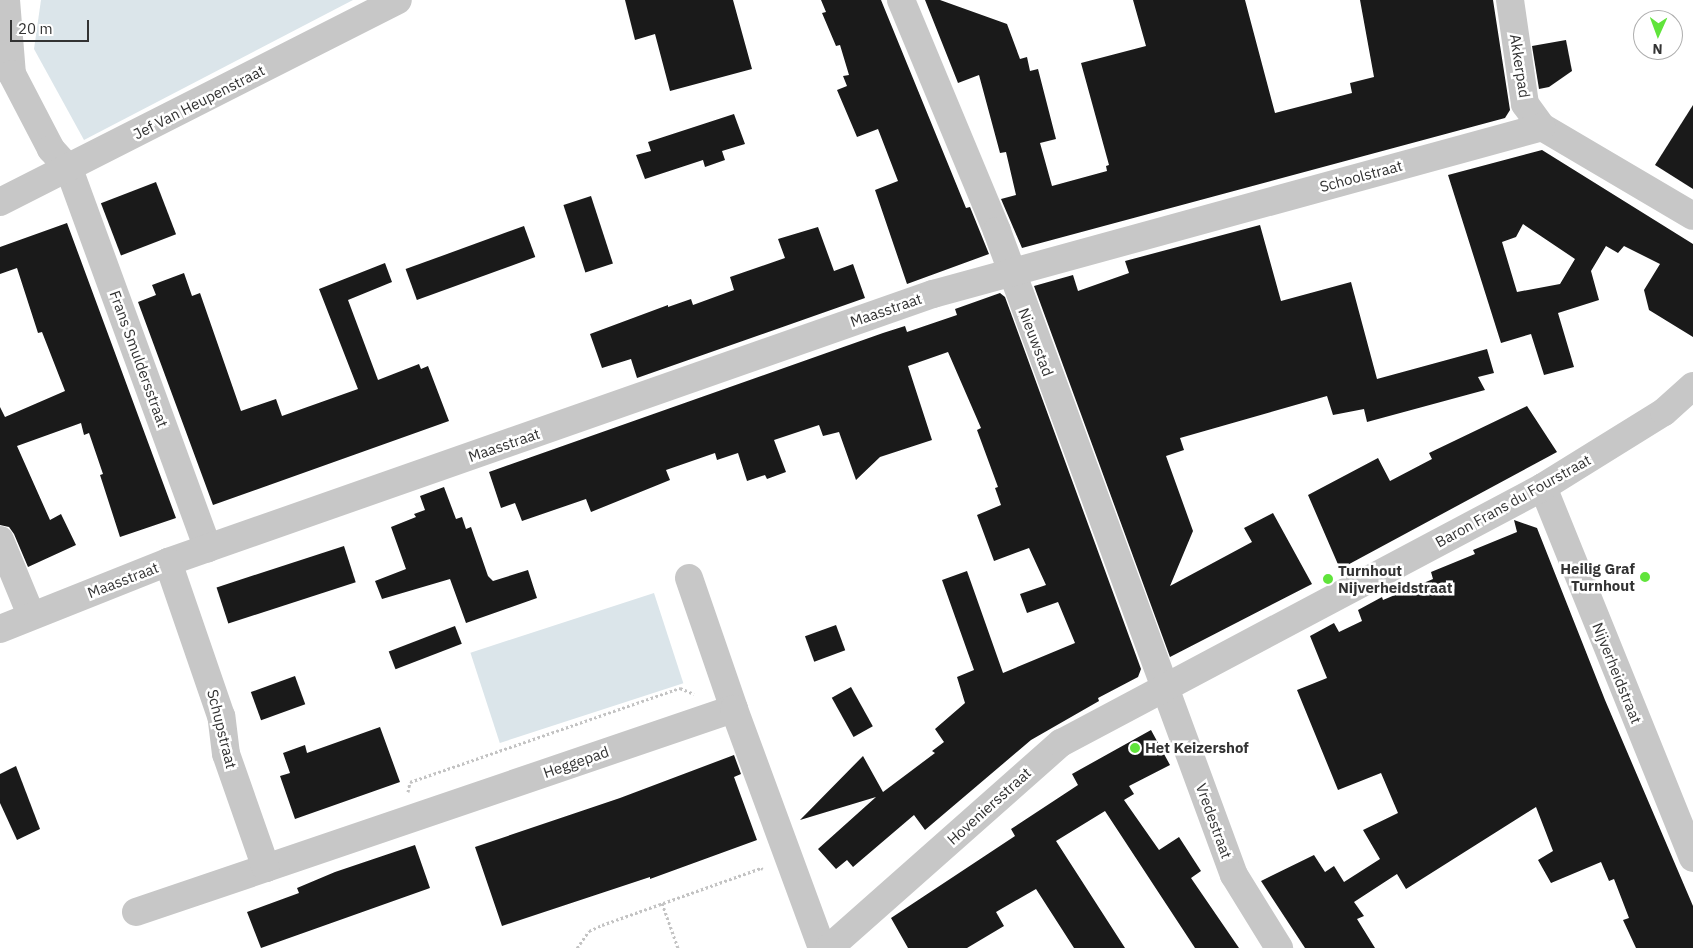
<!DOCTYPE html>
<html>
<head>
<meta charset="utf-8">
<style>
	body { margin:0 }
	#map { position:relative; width:1693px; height:948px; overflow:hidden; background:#fff; font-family:"IBM Plex Sans",sans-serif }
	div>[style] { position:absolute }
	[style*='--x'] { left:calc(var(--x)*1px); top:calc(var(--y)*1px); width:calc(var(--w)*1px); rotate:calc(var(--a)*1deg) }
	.green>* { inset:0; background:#dbe5ea; transform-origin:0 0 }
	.building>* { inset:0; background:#1a1a1a; transform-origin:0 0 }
	.path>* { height:3px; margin-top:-1.5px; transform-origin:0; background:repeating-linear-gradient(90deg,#c3c3c3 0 2.5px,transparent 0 5px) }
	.minor>* { height:28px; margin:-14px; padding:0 14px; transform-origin:14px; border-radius:14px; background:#c7c7c7 }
	.dots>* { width:14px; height:14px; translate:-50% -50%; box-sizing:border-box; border:2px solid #fff; border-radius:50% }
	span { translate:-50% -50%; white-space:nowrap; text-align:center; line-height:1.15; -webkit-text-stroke:5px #fff; paint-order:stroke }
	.street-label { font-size:15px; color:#333 }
	.poi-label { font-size:15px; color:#333; font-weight:700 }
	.right { translate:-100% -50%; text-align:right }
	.left { translate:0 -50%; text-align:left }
	.north { position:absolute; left:1633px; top:10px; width:50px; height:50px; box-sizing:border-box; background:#fff; border:1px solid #adadad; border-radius:50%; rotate:182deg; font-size:14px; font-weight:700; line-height:20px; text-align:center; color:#333 }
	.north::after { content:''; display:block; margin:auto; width:18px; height:22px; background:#60e43b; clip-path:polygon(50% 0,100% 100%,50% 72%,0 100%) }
	.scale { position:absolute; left:10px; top:20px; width:79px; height:22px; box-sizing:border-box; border:2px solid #333; border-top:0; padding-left:6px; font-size:15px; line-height:18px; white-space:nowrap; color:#333; -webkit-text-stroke:4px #fff; paint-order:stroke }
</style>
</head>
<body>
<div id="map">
	<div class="green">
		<i style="clip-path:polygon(41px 0,353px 0,84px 140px,34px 49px)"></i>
		<i style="left:654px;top:593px;width:95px;height:193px;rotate:72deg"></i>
	</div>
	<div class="building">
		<i style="clip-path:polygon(625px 0,733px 0,752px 69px,670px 91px,655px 34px,635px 40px)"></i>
		<i style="clip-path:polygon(821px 0,881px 0,966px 208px,970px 207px,989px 254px,907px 284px,875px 190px,898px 181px,878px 129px,857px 137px,837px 90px,847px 86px,843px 76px,849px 75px,840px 45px,836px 46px,822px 13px,826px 12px)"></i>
		<i style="clip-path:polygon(925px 0,940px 0,1007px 24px,1020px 59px,1027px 57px,1030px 71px,1038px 69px,1056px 139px,1040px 143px,1052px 186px,1107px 171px,1106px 166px,1109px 165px,1081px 63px,1146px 46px,1133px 0,1245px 0,1275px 113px,1352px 93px,1350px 83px,1374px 77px,1360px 0,1493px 0,1510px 110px,1505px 118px,1022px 248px,1001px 199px,1016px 195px,1006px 152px,1000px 153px,979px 75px,958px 83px)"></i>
		<i style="clip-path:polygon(1566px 40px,1572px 71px,1549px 87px,1539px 89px,1532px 46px)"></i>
		<i style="clip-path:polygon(1693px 105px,1693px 189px,1655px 165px)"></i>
		<i style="clip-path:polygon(734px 114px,745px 144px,722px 151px,725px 160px,705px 167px,703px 160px,645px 179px,636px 155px,651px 151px,648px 142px)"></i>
		<i style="clip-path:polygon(evenodd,1542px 150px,1693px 244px,1693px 337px,1649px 310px,1644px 290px,1660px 264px,1624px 246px,1618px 253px,1606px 246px,1591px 271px,1599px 300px,1558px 313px,1574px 367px,1544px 375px,1531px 334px,1501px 343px,1448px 175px,1542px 150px,1523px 224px,1575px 259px,1560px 284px,1517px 292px,1502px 242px,1516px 237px,1523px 224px)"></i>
		<i style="left:156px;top:182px;width:56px;height:59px;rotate:69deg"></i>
		<i style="left:591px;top:196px;width:71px;height:29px;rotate:72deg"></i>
		<i style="clip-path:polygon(67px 223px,176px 518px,120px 537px,100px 475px,103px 474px,89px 433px,84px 435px,81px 423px,17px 446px,50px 520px,61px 514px,76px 545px,28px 567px,14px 534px,9px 527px,0 525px,0 407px,5px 417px,65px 391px,42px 332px,38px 333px,17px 268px,0 274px,0 247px)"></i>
		<i style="clip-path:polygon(1260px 225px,1281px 301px,1351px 282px,1377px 379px,1487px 349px,1494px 373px,1478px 377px,1485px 390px,1367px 422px,1364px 409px,1333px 415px,1327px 396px,1180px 438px,1184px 450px,1166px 456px,1193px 531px,1170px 586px,1252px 542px,1244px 528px,1273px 513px,1312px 584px,1170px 657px,1034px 286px,1073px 275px,1078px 291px,1129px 273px,1125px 261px)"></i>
		<i style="left:524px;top:226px;width:33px;height:126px;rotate:70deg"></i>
		<i style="clip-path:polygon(818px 227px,834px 271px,853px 264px,865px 298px,637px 378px,631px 359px,602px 368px,590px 334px,668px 305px,668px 307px,691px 299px,693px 305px,734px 290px,730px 277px,785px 258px,778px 239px)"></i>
		<i style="clip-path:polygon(385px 263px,392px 282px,348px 300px,378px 380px,419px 364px,421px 369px,428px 366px,449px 421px,213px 505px,138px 302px,156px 295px,152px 285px,184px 273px,192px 296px,200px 293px,241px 411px,276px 399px,282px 416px,358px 389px,319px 289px)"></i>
		<i style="clip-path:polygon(1000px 293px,1005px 297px,1141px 669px,1138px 677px,1098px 698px,1099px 701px,1031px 740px,925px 830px,914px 815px,853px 867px,847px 860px,836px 869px,818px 849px,876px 797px,800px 820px,863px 756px,883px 792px,935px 753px,932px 751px,944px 742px,935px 729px,965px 703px,957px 677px,974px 670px,942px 580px,967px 571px,1003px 673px,1075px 643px,1058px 602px,1027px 613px,1020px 594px,1046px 585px,1029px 548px,994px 561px,977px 515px,1001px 505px,995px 488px,998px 487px,977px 430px,981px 428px,948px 352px,908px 366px,932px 440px,880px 457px,856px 480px,839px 432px,823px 436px,819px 425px,774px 440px,786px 472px,767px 479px,765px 475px,747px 481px,738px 453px,717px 460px,715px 453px,666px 470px,670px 480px,591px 512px,586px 499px,522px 521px,515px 503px,501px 508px,489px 472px,883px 333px,905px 326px,907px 332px,957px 315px,955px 309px)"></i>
		<i style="clip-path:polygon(1527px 406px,1557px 452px,1340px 569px,1308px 495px,1378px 458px,1390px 481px,1432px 459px,1429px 453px)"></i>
		<i style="clip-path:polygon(444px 487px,456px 519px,462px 517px,466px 529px,471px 527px,488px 576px,493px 581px,528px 570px,537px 598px,466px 623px,450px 579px,382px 599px,375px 581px,406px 569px,391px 527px,416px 517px,414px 514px,425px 510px,420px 496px)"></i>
		<i style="clip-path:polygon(1514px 520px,1537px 528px,1605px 700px,1693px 906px,1693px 948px,1636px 948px,1623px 920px,1629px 918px,1614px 879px,1609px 881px,1601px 862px,1551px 883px,1538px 860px,1553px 851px,1536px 807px,1406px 889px,1397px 874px,1354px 902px,1364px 916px,1357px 919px,1375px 948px,1305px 948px,1261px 881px,1314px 855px,1325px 872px,1334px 866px,1344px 882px,1380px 859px,1363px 830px,1398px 813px,1381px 773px,1338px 790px,1297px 690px,1327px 678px,1310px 636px,1334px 623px,1339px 632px,1362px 621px,1358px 610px,1382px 597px,1383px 600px,1433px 579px,1431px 572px,1475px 554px,1473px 550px,1517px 532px)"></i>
		<i style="left:344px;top:546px;width:38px;height:134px;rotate:72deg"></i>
		<i style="left:836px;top:625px;width:27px;height:33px;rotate:70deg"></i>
		<i style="left:455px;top:626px;width:19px;height:71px;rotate:69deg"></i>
		<i style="left:295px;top:676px;width:30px;height:47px;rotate:70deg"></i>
		<i style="left:851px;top:687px;width:45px;height:22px;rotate:61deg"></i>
		<i style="clip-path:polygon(380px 727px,400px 782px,295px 819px,280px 776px,290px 773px,283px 753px,305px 745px,307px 753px)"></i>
		<i style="clip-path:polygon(1151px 730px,1170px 765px,1129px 786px,1134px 794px,1124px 800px,1159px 850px,1179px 837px,1201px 871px,1191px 878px,1239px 948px,1195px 948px,1105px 811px,1056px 841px,1125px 948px,1074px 948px,1036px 889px,996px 912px,1004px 926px,967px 948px,908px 948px,891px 918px,1015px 836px,1011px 829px,1078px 785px,1072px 774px)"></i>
		<i style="clip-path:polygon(734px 755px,741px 774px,734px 777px,757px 840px,650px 879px,650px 877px,502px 926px,475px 847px,620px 798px)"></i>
		<i style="clip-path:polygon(16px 766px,40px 829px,17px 840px,0 803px,0 774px)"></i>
		<i style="clip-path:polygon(415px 845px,430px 888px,261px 948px,247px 912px,299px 893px,297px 888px,335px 872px)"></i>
	</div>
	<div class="path">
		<i style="--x:408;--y:792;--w:10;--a:-79"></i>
		<i style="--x:410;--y:782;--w:286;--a:-19.2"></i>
		<i style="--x:680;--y:688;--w:15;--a:23"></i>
		<i style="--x:662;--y:903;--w:48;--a:70.4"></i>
		<i style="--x:577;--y:948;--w:21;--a:-55"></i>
		<i style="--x:589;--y:931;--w:14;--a:-25"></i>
		<i style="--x:602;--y:925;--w:169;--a:-19.7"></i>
		<i style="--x:761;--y:868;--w:2;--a:27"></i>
	</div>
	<div class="minor">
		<i style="--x:6;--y:0;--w:74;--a:85.4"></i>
		<i style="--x:12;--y:74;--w:85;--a:62.5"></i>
		<i style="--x:51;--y:149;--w:27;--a:48"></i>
		<i style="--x:69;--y:169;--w:404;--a:69.9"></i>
		<i style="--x:901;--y:0;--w:250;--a:67.4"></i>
		<i style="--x:997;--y:231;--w:686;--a:69.8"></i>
		<i style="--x:1234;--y:875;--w:86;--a:58.3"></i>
		<i style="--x:1510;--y:0;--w:105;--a:81.8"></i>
		<i style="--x:1525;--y:104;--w:29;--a:54"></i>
		<i style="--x:1542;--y:127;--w:175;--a:30.5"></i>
		<i style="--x:0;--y:202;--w:446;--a:-26.9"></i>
		<i style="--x:1543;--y:487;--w:400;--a:68"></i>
		<i style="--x:0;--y:540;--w:81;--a:67.5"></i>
		<i style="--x:689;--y:578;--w:139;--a:71"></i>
		<i style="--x:0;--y:629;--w:181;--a:-21.7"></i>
		<i style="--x:168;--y:562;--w:811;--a:-19.31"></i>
		<i style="--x:933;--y:294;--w:631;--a:-15.33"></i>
		<i style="--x:266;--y:868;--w:494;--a:-18.8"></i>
		<i style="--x:734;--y:709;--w:255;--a:69.8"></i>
		<i style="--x:136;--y:912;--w:137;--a:-18.7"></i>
		<i style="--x:266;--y:868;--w:121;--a:-109.3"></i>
		<i style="--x:226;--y:754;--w:38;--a:-97"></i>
		<i style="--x:221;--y:716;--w:163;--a:-109"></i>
		<i style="--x:829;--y:948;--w:310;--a:-41.5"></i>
		<i style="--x:1061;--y:743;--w:546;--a:-27.97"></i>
		<i style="--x:1543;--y:487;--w:142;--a:-31.8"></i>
		<i style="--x:1664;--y:412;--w:39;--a:-42"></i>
	</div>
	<div class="dots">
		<i style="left:1645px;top:577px;background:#60e43b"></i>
		<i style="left:1328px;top:579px;background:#60e43b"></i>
		<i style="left:1135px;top:748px;background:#60e43b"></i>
	</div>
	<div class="street-label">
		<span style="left:1520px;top:66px;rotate:81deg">Akkerpad</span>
		<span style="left:199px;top:102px;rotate:-27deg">Jef Van Heupenstraat</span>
		<span style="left:1361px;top:176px;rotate:-15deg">Schoolstraat</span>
		<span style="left:886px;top:310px;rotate:-19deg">Maasstraat</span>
		<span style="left:1036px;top:342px;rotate:69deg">Nieuwstad</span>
		<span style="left:139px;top:359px;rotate:70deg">Frans Smuldersstraat</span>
		<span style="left:504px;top:445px;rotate:-19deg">Maasstraat</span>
		<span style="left:1513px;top:501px;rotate:-29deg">Baron Frans du Fourstraat</span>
		<span style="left:123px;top:580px;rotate:-21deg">Maasstraat</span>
		<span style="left:1617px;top:673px;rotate:68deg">Nijverheidstraat</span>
		<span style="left:222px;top:729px;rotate:76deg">Schupstraat</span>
		<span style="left:576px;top:762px;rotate:-19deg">Heggepad</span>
		<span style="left:989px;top:806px;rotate:-42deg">Hoveniersstraat</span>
		<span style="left:1214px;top:821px;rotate:70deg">Vredestraat</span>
	</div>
	<div class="poi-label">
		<span class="right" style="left:1635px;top:577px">Heilig Graf<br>Turnhout</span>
		<span class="left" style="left:1338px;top:579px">Turnhout<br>Nijverheidstraat</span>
		<span class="left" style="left:1145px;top:748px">Het Keizershof</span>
	</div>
	<div class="north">N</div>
	<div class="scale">20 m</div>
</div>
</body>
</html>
